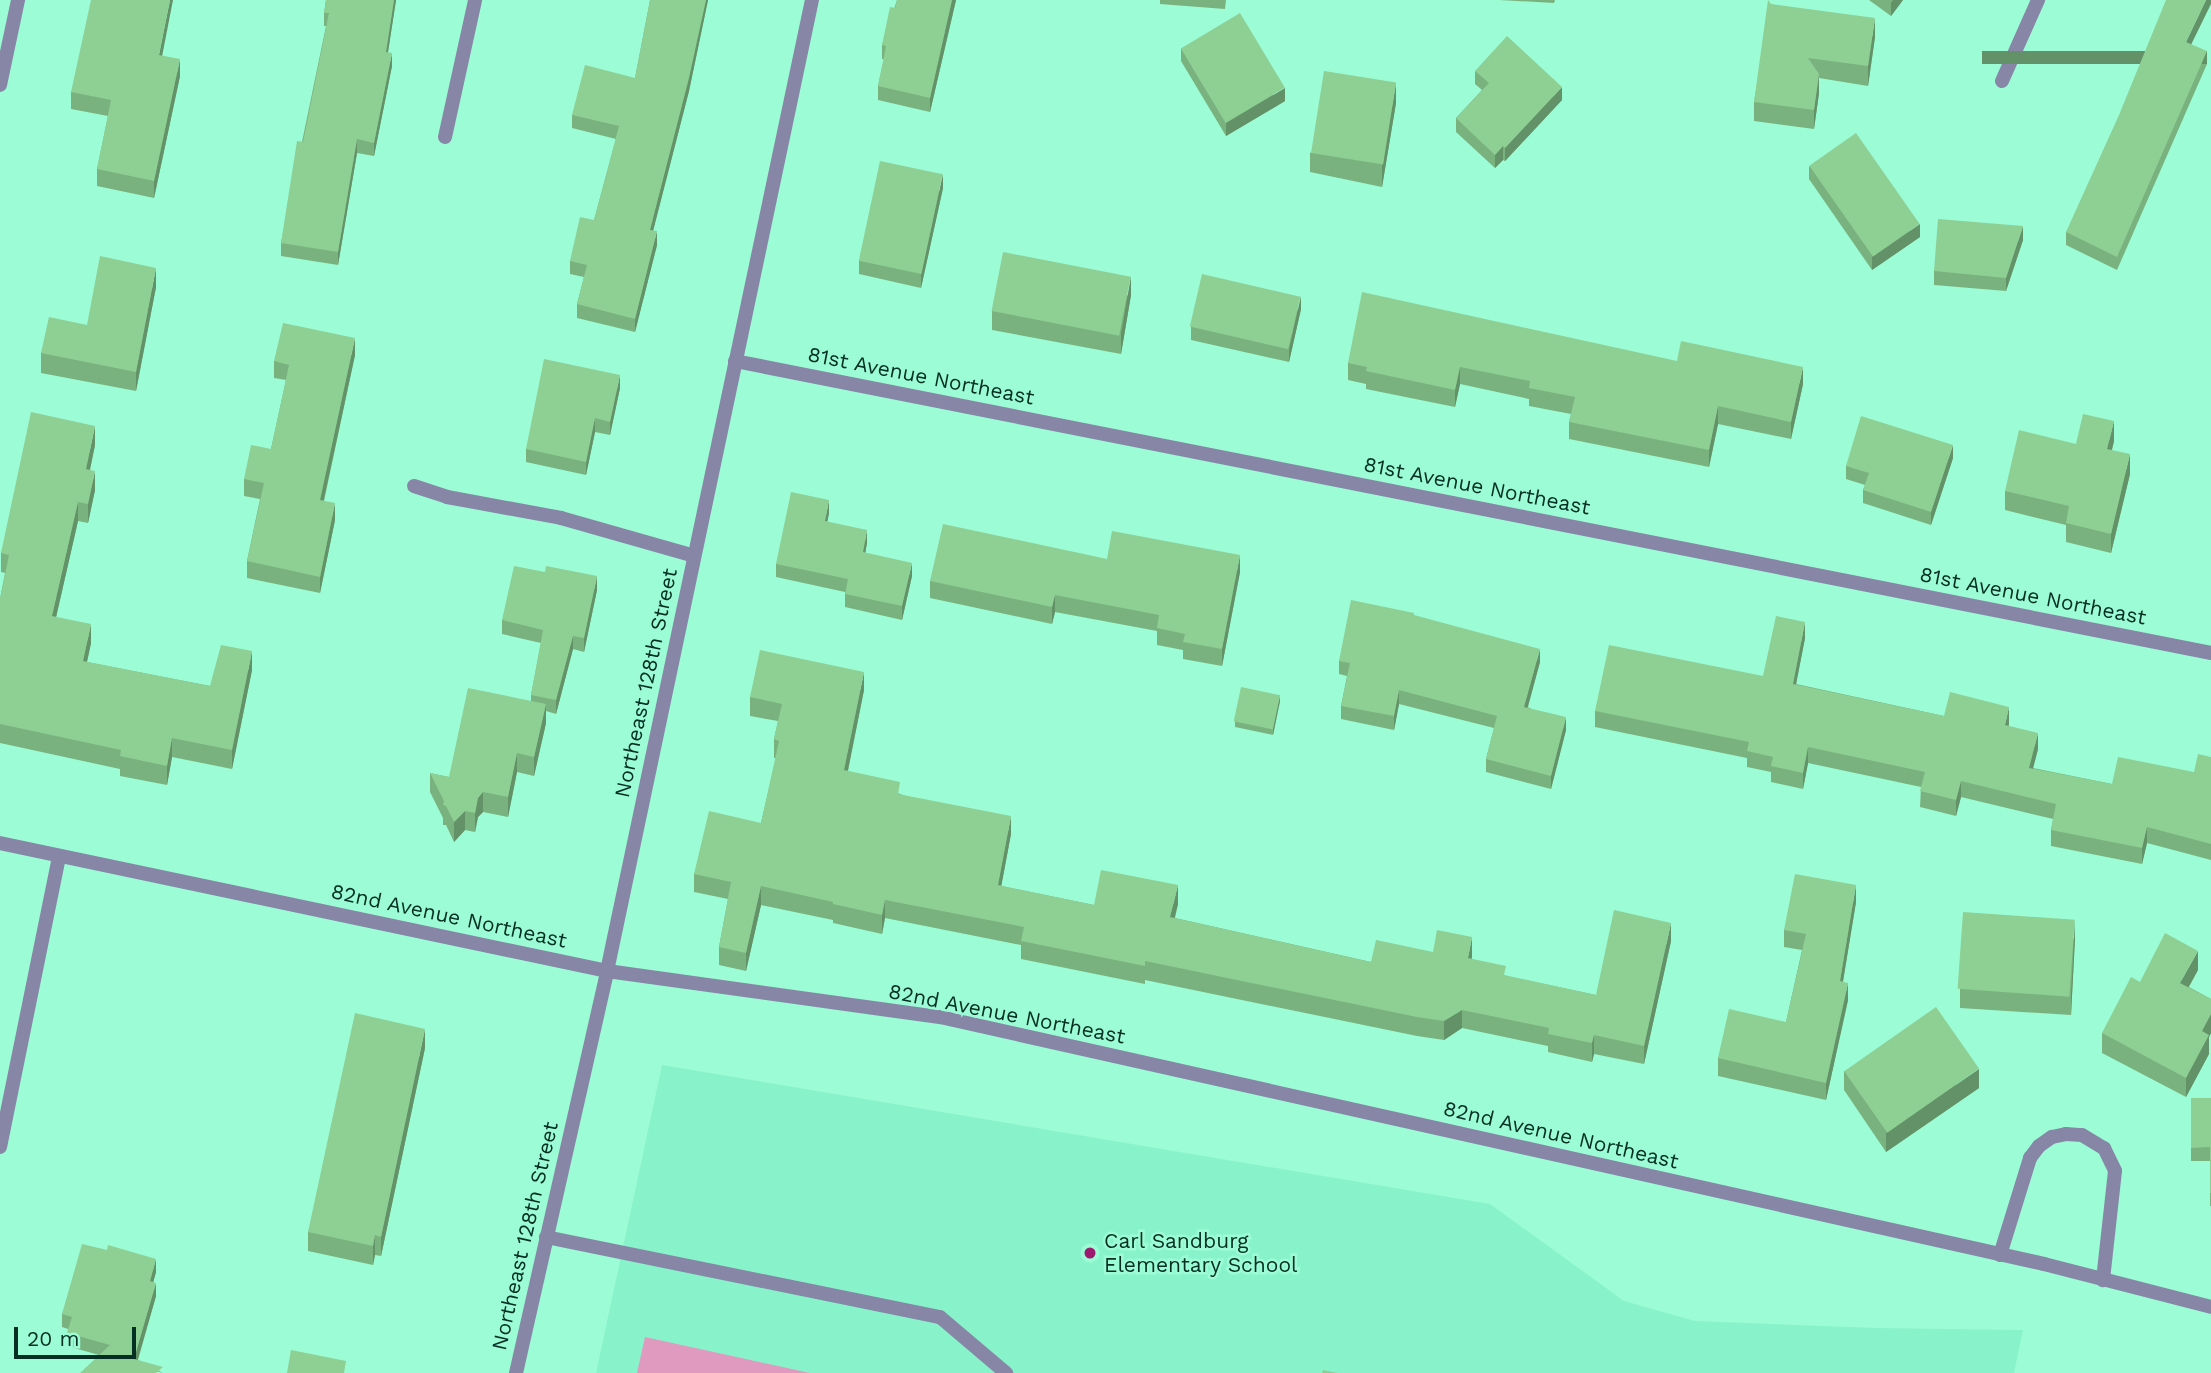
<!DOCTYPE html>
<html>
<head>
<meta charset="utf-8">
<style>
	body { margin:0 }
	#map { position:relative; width:2211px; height:1373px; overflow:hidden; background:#9cfcd6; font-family:"Work Sans",sans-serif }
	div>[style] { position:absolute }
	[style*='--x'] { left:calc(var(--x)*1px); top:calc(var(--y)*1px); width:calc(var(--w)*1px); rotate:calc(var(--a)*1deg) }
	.built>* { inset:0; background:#88f3ca }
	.green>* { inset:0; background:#e09abf }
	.lane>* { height:14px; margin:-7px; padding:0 7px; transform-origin:7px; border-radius:7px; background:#8786a6 }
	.street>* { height:14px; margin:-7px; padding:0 7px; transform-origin:7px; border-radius:7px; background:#8786a6 }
	.wall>* { inset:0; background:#7ab27f }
	.shaded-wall>* { inset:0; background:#639168; transform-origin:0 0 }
	.building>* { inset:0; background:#8ecf94; transform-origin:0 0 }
	.dots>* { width:19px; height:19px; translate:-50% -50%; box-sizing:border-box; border:4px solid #9cfcd6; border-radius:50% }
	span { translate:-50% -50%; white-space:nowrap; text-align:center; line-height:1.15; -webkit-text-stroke:5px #9cfcd6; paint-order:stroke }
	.street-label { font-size:21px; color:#042f22 }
	.poi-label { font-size:21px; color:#042f22 }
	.left { translate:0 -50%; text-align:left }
	.scale { position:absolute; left:14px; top:1327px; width:122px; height:32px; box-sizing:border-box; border:4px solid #042f22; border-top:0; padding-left:9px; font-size:21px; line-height:24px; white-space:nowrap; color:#042f22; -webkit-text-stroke:5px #9cfcd6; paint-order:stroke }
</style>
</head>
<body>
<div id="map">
	<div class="built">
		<i style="clip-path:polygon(662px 1065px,1490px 1204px,1624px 1301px,1695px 1321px,1876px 1328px,2023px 1330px,2014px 1373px,596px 1373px)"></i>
	</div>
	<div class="green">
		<i style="clip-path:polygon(645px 1337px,810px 1373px,637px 1373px)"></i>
	</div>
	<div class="lane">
		<i style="--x:445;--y:137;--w:140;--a:-77.6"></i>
		<i style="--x:414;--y:486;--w:35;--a:18"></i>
		<i style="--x:447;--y:497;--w:116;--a:10.4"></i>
		<i style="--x:561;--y:518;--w:138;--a:15.9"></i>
		<i style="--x:0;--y:1147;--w:297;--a:-78.5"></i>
		<i style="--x:546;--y:1237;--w:402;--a:11.5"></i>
		<i style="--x:940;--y:1317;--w:87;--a:40.3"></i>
	</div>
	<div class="street">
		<i style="--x:2002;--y:81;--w:89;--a:-66"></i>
		<i style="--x:0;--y:85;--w:87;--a:-78"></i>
		<i style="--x:735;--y:361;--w:1505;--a:11.19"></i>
		<i style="--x:0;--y:843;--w:620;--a:11.91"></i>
		<i style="--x:607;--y:971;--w:336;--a:7.9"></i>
		<i style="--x:940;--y:1017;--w:1131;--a:12.61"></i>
		<i style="--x:2044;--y:1264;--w:172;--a:14.4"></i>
		<i style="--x:2000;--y:1255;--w:102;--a:-72.8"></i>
		<i style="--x:2030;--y:1158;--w:15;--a:-53"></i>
		<i style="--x:2039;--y:1146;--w:16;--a:-35"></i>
		<i style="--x:2052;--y:1137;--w:14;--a:-12"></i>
		<i style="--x:2066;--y:1134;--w:16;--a:4"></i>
		<i style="--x:2082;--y:1135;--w:26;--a:31"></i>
		<i style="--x:2104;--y:1148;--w:25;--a:64"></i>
		<i style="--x:2115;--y:1171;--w:110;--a:96.3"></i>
		<i style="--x:516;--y:1373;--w:412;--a:-77.2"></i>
		<i style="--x:607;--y:971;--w:992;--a:-78.08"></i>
	</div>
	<div class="wall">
		<i style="clip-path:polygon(326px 0,396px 0,388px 52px,392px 66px,374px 156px,357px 153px,338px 265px,281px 256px,281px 243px,326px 26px,324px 26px,324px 13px)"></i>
		<i style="clip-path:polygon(650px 0,708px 0,689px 91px,653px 230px,657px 245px,635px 332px,577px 318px,577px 304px,584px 277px,570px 274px,570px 261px,594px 220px,616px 139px,572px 128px,572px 115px,635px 78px)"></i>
		<i style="clip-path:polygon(897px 0,956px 0,930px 112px,878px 100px,878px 86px,884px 59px,882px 59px,882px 45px)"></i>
		<i style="clip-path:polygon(1160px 0,1226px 0,1225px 9px,1160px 4px)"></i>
		<i style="clip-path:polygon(1499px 0,1555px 0,1554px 3px)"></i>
		<i style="clip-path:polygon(1869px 0,1903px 0,1891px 16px)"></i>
		<i style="clip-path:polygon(1771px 4px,1875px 37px,1868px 86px,1819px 78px,1819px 93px,1814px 129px,1754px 121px,1754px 102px)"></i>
		<i style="clip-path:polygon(2191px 44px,2207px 64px,2117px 270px,2066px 245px,2066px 232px)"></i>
		<i style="clip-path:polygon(1181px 48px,1285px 101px,1226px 136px,1181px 61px)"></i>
		<i style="clip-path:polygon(162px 56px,180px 76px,154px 198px,97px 186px,97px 169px,108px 116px,71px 109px,71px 92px)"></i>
		<i style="clip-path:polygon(1475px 71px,1562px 100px,1505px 161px,1503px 160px,1495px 168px,1456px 132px,1456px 118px,1482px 90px,1475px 84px)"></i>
		<i style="clip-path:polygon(1396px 103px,1382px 187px,1310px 172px,1310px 153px)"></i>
		<i style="clip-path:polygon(1809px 166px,1920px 237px,1872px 270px,1809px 179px)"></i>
		<i style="clip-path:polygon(943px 188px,921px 288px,859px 274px,859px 261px)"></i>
		<i style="clip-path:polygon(2023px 240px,2006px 291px,1934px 285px,1934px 271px)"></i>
		<i style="clip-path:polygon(156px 287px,136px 391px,41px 373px,41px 353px,87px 325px)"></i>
		<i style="clip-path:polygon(1131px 295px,1121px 354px,992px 330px,992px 311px)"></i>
		<i style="clip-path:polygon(1301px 309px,1289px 362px,1191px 340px,1191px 327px)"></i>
		<i style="clip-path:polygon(355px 355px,324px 501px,335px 520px,320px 593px,247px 578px,247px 561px,260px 499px,244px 496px,244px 479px,271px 449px,286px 380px,274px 378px,274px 361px)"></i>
		<i style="clip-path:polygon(1677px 361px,1803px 384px,1791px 439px,1718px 424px,1709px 467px,1569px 439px,1569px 422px,1571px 414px,1529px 406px,1529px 399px,1460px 384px,1455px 407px,1366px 389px,1366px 384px,1348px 380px,1348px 363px)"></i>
		<i style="clip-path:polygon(620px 388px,610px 435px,595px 432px,586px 475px,526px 462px,526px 449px)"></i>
		<i style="clip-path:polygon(2114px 441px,2112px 450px,2130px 474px,2111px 553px,2066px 542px,2066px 525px,2005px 510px,2005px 491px,2076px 444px)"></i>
		<i style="clip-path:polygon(95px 445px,90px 470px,95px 490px,88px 523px,78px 521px,56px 617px,91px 643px,87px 662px,210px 686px,252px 670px,232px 769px,172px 757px,167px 785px,120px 776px,120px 769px,0 743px,0 599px,5px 573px,1px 572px,1px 553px)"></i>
		<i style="clip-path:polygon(1953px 458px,1931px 525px,1863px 503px,1863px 490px,1865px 485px,1846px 479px,1846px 466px)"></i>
		<i style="clip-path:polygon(829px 513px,827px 522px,867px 543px,865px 553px,912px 576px,902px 620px,845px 607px,845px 592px,776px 577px,776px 564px)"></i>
		<i style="clip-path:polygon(1107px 559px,1240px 572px,1222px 666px,1183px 659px,1183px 650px,1157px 645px,1157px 631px,1055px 612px,1052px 624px,930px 598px,930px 581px)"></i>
		<i style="clip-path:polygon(597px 590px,584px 652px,573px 649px,556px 714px,546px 711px,546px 723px,534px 776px,517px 772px,508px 817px,483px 812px,478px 817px,475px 832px,465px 830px,454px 842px,446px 825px,443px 825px,443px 818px,430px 792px,430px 773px,449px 777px,531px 701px,531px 695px,541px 643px,502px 634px,502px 620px)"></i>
		<i style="clip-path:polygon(1414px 616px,1540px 662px,1528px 707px,1566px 730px,1551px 789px,1486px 772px,1486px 759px,1494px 728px,1399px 704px,1394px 730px,1341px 719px,1341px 706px,1347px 676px,1339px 674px,1339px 661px)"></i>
		<i style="clip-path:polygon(1805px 638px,1796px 684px,1944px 716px,2009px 723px,2009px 726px,2038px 749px,2033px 768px,2112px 784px,2194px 772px,2211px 757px,2211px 860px,2147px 843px,2142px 864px,2051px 846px,2051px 830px,2053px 819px,1961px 797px,1956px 816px,1920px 807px,1921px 787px,1808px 763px,1803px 789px,1771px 782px,1771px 772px,1747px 767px,1747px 758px,1595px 727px,1595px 711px,1763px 676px)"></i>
		<i style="clip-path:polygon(864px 690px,848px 771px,900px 794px,1011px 834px,1001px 886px,1094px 905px,1178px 904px,1175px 918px,1371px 962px,1433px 952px,1472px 956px,1472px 959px,1506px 976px,1596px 995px,1671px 941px,1644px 1064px,1594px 1054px,1592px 1062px,1548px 1052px,1548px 1046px,1462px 1028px,1444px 1040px,1417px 1036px,1145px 980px,1145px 984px,1021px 959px,1021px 945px,885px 918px,882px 934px,833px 923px,833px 920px,761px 905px,746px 971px,719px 965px,719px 947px,728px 899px,694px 892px,694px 874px,761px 823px,776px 758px,774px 758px,774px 739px,778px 721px,750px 716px,750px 697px)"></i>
		<i style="clip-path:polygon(1280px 701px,1273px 735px,1235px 727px,1235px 721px)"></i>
		<i style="clip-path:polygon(1856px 902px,1843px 982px,1848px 1000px,1826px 1100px,1718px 1076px,1718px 1058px,1786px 1022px,1802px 950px,1784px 947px,1784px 930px)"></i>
		<i style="clip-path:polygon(2075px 938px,2071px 1015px,1960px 1008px,1960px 989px)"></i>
		<i style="clip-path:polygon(2198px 970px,2189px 987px,2211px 999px,2211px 1033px,2209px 1037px,2209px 1054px,2186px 1097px,2102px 1053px,2102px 1033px)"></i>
		<i style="clip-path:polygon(425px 1048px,381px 1256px,375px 1255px,373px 1265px,308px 1251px,308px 1232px)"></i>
		<i style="clip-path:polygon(1844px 1071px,1979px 1088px,1886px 1152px,1844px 1090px)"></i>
		<i style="clip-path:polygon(2191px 1098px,2211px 1098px,2211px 1206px,2210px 1206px,2210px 1161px,2191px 1161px)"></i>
		<i style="clip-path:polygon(107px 1250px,156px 1272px,153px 1282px,156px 1296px,138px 1360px,163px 1373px,67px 1346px,68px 1329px,62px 1327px,62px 1314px)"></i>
	</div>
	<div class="shaded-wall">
		<i style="clip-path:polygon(170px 0,173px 0,159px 72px,159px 55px)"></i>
		<i style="clip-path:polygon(394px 0,396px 0,386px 65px,386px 52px)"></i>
		<i style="clip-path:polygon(706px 0,708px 0,689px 91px,650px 243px,650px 230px)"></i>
		<i style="clip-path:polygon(952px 0,956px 0,930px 112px,930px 98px)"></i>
		<i style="clip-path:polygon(1893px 0,1903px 0,1891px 16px,1891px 3px)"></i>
		<i style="clip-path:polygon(2206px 0,2211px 0,2211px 4px,2186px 55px,2186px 42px)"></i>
		<i style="clip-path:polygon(1875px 18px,1875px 37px,1868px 86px,1868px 66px)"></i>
		<i style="left:2207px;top:51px;width:13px;height:225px;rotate:90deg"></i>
		<i style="clip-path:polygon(392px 53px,392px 66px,374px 156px,374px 143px)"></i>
		<i style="clip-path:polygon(180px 59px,180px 76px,154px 198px,154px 181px)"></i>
		<i style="clip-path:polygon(1819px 74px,1819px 93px,1814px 129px,1814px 110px)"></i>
		<i style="clip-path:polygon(1396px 83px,1396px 103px,1382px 187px,1382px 167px)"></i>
		<i style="clip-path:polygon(1562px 87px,1562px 100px,1505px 161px,1505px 148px)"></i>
		<i style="clip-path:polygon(1285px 88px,1285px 101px,1226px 136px,1226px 123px)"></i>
		<i style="clip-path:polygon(357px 139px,357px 153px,338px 265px,338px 252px)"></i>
		<i style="clip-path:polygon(1503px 146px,1503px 160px,1495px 168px,1495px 155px)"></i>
		<i style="clip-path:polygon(943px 174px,943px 188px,921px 288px,921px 275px)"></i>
		<i style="clip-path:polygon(1920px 224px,1920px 237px,1872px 270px,1872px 257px)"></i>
		<i style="clip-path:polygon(2023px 226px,2023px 240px,2006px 291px,2006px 278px)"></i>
		<i style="clip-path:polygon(657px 231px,657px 245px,635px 332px,635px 319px)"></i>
		<i style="clip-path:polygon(156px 268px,156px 287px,136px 391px,136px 372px)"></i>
		<i style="clip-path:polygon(1131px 276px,1131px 295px,1121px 354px,1121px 334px)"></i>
		<i style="clip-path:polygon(1301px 296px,1301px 309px,1289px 362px,1289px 349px)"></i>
		<i style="clip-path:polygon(355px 338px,355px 355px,320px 517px,320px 500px)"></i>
		<i style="clip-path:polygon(1460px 367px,1460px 384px,1455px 407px,1455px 390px)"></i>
		<i style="clip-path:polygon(1803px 367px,1803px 384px,1791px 439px,1791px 422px)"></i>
		<i style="clip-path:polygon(620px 375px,620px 388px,610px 435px,610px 422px)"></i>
		<i style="clip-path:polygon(1718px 406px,1718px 424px,1709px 467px,1709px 450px)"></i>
		<i style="clip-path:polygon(595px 418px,595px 432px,586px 475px,586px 462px)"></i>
		<i style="clip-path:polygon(2114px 421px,2114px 441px,2107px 468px,2107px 449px)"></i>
		<i style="clip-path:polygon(95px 426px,95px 445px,86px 488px,86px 469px)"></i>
		<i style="clip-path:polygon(1953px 445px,1953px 458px,1931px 525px,1931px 512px)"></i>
		<i style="clip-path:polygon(2130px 454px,2130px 474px,2111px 553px,2111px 534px)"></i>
		<i style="clip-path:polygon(95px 471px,95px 490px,88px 523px,88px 504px)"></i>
		<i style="clip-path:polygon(829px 500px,829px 513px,825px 534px,825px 521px)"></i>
		<i style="clip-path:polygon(78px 502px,78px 521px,52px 635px,52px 616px)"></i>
		<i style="clip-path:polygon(335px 503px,335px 520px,320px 593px,320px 577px)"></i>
		<i style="clip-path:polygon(867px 530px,867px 543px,863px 566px,863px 552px)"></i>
		<i style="clip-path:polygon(1240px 555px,1240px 572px,1222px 666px,1222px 649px)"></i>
		<i style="clip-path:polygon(912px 563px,912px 576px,902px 620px,902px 606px)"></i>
		<i style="clip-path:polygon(597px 576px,597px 590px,584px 652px,584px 638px)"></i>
		<i style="clip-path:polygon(1055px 595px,1055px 612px,1052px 624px,1052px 607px)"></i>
		<i style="clip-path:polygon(1805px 622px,1805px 638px,1793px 700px,1793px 684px)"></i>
		<i style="clip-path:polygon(91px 624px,91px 643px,83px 680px,83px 661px)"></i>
		<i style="clip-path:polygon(573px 636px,573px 649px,556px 714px,556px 700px)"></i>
		<i style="clip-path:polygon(1540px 649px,1540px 662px,1524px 720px,1524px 707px)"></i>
		<i style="clip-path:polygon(252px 651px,252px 670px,232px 769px,232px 750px)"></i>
		<i style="clip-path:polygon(864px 672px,864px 690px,844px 789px,844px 770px)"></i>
		<i style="clip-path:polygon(1399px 690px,1399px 704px,1394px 730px,1394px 716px)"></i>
		<i style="clip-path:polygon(1280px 695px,1280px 701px,1273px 735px,1273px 728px)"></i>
		<i style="clip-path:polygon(546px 704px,546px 723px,534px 776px,534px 757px)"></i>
		<i style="clip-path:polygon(2009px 707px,2009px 723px,2005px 741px,2005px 725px)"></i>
		<i style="clip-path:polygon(1566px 717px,1566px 730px,1551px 789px,1551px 776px)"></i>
		<i style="clip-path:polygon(2038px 733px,2038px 749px,2029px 784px,2029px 768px)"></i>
		<i style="clip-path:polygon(172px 738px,172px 757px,167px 785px,167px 766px)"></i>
		<i style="clip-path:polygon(1808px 747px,1808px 763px,1803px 789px,1803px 773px)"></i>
		<i style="clip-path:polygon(517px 753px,517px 772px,508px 817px,508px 797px)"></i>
		<i style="clip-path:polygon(1961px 781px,1961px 797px,1956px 816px,1956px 800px)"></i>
		<i style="clip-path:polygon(483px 792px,483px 812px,478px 817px,475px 832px,475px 813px,478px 798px)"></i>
		<i style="clip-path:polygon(465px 811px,465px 830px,454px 842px,454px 822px)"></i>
		<i style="clip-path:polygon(1011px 816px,1011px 834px,998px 904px,998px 885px)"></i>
		<i style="clip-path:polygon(2147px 827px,2147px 843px,2142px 864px,2142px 848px)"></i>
		<i style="clip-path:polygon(1178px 885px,1178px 904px,1170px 935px,1170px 917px)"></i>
		<i style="clip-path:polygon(1856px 885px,1856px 902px,1840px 999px,1840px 981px)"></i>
		<i style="clip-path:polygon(761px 886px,761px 905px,746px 971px,746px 953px)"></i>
		<i style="clip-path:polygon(885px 900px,885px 918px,882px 934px,882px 915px)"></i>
		<i style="clip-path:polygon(2075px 919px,2075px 938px,2071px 1015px,2071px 995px)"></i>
		<i style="clip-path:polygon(1671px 923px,1671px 941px,1644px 1064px,1644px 1046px)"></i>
		<i style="clip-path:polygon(1472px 937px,1472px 956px,1468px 977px,1468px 958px)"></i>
		<i style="clip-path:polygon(2198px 951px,2198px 970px,2180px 1002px,2180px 983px)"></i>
		<i style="clip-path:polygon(1848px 983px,1848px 1000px,1826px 1100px,1826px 1083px)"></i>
		<i style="clip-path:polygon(1462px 1010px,1462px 1028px,1444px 1040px,1444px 1021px)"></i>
		<i style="clip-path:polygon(2211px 1014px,2211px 1033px,2209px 1037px,2209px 1054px,2186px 1097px,2186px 1078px,2202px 1031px)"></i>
		<i style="clip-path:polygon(425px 1029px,425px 1048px,381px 1256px,381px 1237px)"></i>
		<i style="clip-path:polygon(1594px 1035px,1594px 1054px,1592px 1062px,1592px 1043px)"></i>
		<i style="clip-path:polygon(1979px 1069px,1979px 1088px,1886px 1152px,1886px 1133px)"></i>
		<i style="clip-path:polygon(375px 1235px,375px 1255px,373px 1265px,373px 1246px)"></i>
		<i style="clip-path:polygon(156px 1259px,156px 1272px,150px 1294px,150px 1281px)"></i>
		<i style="clip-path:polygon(156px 1283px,156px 1296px,134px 1372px,134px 1359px)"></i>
	</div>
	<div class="building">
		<i style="clip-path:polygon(91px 0,170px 0,159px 55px,180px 59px,154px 181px,97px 169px,111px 100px,71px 92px)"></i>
		<i style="clip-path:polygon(326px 0,394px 0,386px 52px,392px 53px,374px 143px,357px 139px,338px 252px,281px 243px,297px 141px,303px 142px,329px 13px,324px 13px)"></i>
		<i style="clip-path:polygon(650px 0,706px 0,689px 78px,650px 230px,657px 231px,635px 319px,577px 304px,587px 265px,570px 261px,580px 217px,594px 220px,619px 126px,572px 115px,585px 65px,635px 78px)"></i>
		<i style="clip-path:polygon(897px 0,952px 0,930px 98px,878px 86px,886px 46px,882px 45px,890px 7px,895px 8px)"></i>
		<i style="clip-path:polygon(1768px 0,1771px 4px,1875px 18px,1868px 66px,1808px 58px,1819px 74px,1814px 110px,1754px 102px)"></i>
		<i style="clip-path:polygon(2166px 0,2206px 0,2186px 42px,2207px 51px,2117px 257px,2066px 232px,2119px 115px)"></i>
		<i style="left:1240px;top:13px;width:87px;height:69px;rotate:59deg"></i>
		<i style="clip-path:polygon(1507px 36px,1562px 87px,1505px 148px,1503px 146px,1495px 155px,1456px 118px,1489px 83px,1475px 71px)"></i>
		<i style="left:1324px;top:71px;width:73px;height:83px;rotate:9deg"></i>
		<i style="left:1856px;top:133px;width:111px;height:57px;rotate:55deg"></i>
		<i style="left:880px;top:161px;width:64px;height:102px;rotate:12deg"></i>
		<i style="clip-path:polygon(1938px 219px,2023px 226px,2006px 278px,1934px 271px)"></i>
		<i style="left:1003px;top:252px;width:130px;height:60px;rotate:11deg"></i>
		<i style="clip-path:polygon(100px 256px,156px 268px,136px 372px,41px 353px,49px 317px,87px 325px)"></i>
		<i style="left:1202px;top:274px;width:101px;height:54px;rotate:13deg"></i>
		<i style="clip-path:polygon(1362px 292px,1677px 361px,1681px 341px,1803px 367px,1791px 422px,1718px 406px,1709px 450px,1569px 422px,1575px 397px,1529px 388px,1530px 381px,1460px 367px,1455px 390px,1366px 371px,1367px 367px,1348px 363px)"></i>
		<i style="clip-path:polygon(283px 323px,355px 338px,320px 500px,335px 503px,320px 577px,247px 561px,264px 483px,244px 479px,251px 445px,271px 449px,289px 365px,274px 361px)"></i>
		<i style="clip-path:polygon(544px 359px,620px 375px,610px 422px,595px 418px,586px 462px,526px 449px)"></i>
		<i style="clip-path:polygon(31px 412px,95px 426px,86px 469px,95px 471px,88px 504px,78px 502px,52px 616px,91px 624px,83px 661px,210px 686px,221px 645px,252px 651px,232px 750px,172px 738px,167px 766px,120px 756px,121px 750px,0 724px,0 599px,9px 555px,1px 553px)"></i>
		<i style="clip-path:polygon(2083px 414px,2114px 421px,2107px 449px,2130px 454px,2111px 534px,2066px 523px,2069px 506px,2005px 491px,2019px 430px,2076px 444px)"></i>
		<i style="clip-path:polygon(1861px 416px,1953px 445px,1931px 512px,1863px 490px,1869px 473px,1846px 466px)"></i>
		<i style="clip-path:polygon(791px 492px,829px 500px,825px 521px,867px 530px,863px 552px,912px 563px,902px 606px,845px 594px,848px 579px,776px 564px)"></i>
		<i style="clip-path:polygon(943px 524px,1107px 559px,1112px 531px,1240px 555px,1222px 649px,1183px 642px,1185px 634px,1157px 628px,1159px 615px,1055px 595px,1052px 607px,930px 581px)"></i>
		<i style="clip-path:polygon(514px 566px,545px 572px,546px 566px,597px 576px,584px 638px,573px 636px,556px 700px,531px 695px,543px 630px,502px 620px)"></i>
		<i style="clip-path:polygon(1351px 600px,1414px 613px,1414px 615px,1540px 649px,1524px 707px,1566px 717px,1551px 776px,1486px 759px,1497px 716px,1399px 690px,1394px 716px,1341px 706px,1350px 663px,1339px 661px)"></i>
		<i style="clip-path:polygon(1776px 616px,1805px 622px,1793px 684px,1944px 716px,1950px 692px,2009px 707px,2005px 725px,2038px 733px,2029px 768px,2112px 784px,2118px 757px,2194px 772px,2198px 754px,2211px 757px,2211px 844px,2147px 827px,2142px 848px,2051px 830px,2056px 804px,1961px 781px,1956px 800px,1920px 791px,1925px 772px,1808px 747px,1803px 773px,1771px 766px,1773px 757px,1747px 751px,1749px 742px,1595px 711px,1609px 645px,1763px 676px)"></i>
		<i style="clip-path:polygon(760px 650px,864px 672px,844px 770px,900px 782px,898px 794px,1011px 816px,998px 885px,1094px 905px,1101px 870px,1178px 885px,1170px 917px,1371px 962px,1376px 940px,1433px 952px,1437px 930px,1472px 937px,1468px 958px,1506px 966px,1504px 975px,1596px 995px,1614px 910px,1671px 923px,1644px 1046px,1594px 1035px,1592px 1043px,1548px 1034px,1549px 1028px,1462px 1010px,1444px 1021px,1417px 1017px,1145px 961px,1145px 966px,1021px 941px,1024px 927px,885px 900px,882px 915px,833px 904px,833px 902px,761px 886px,746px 953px,719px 947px,731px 882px,694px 874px,709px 811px,761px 823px,779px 741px,774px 739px,782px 704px,750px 697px)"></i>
		<i style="left:1241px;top:687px;width:40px;height:35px;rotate:12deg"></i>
		<i style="clip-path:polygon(468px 688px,546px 704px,534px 757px,517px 753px,508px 797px,483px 792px,478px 798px,475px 813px,465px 811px,454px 822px,446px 806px,443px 805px,444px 801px,430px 773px,449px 777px)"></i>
		<i style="clip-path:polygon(1795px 874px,1856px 885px,1840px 981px,1848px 983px,1826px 1083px,1718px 1058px,1729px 1009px,1786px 1022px,1806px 934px,1784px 930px)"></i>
		<i style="left:1963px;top:912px;width:112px;height:77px;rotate:4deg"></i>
		<i style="clip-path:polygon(2165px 933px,2198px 951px,2180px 983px,2211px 999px,2211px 1014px,2202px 1031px,2209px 1035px,2186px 1078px,2102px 1033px,2131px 977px,2140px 982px)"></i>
		<i style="left:1936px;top:1007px;width:75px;height:112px;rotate:55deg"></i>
		<i style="clip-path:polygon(355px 1013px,425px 1029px,381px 1237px,375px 1235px,373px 1246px,308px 1232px)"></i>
		<i style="clip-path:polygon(2191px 1098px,2211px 1098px,2211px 1193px,2210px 1193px,2210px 1147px,2191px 1148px)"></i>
		<i style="clip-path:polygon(82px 1244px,107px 1250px,108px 1245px,156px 1259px,150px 1281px,156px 1283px,134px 1359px,163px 1367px,156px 1373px,80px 1373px,110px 1345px,67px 1333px,72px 1317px,62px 1314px)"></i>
		<i style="clip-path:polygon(291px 1350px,346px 1361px,344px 1373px,287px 1373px)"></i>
		<i style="clip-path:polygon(1323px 1370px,1338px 1373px,1322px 1373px)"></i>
	</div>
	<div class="dots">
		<i style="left:1090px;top:1253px;background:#9c1b6f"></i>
	</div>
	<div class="street-label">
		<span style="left:921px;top:376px;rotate:11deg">81st Avenue Northeast</span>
		<span style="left:1477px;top:486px;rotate:11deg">81st Avenue Northeast</span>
		<span style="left:2033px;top:596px;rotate:11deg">81st Avenue Northeast</span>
		<span style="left:646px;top:683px;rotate:-78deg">Northeast 128th Street</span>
		<span style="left:449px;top:916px;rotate:12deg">82nd Avenue Northeast</span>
		<span style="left:1007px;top:1014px;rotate:11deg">82nd Avenue Northeast</span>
		<span style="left:1561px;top:1135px;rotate:13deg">82nd Avenue Northeast</span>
		<span style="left:525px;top:1236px;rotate:-77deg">Northeast 128th Street</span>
	</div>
	<div class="poi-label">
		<span class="left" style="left:1104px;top:1253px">Carl Sandburg<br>Elementary School</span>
	</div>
	<div class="scale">20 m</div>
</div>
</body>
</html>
